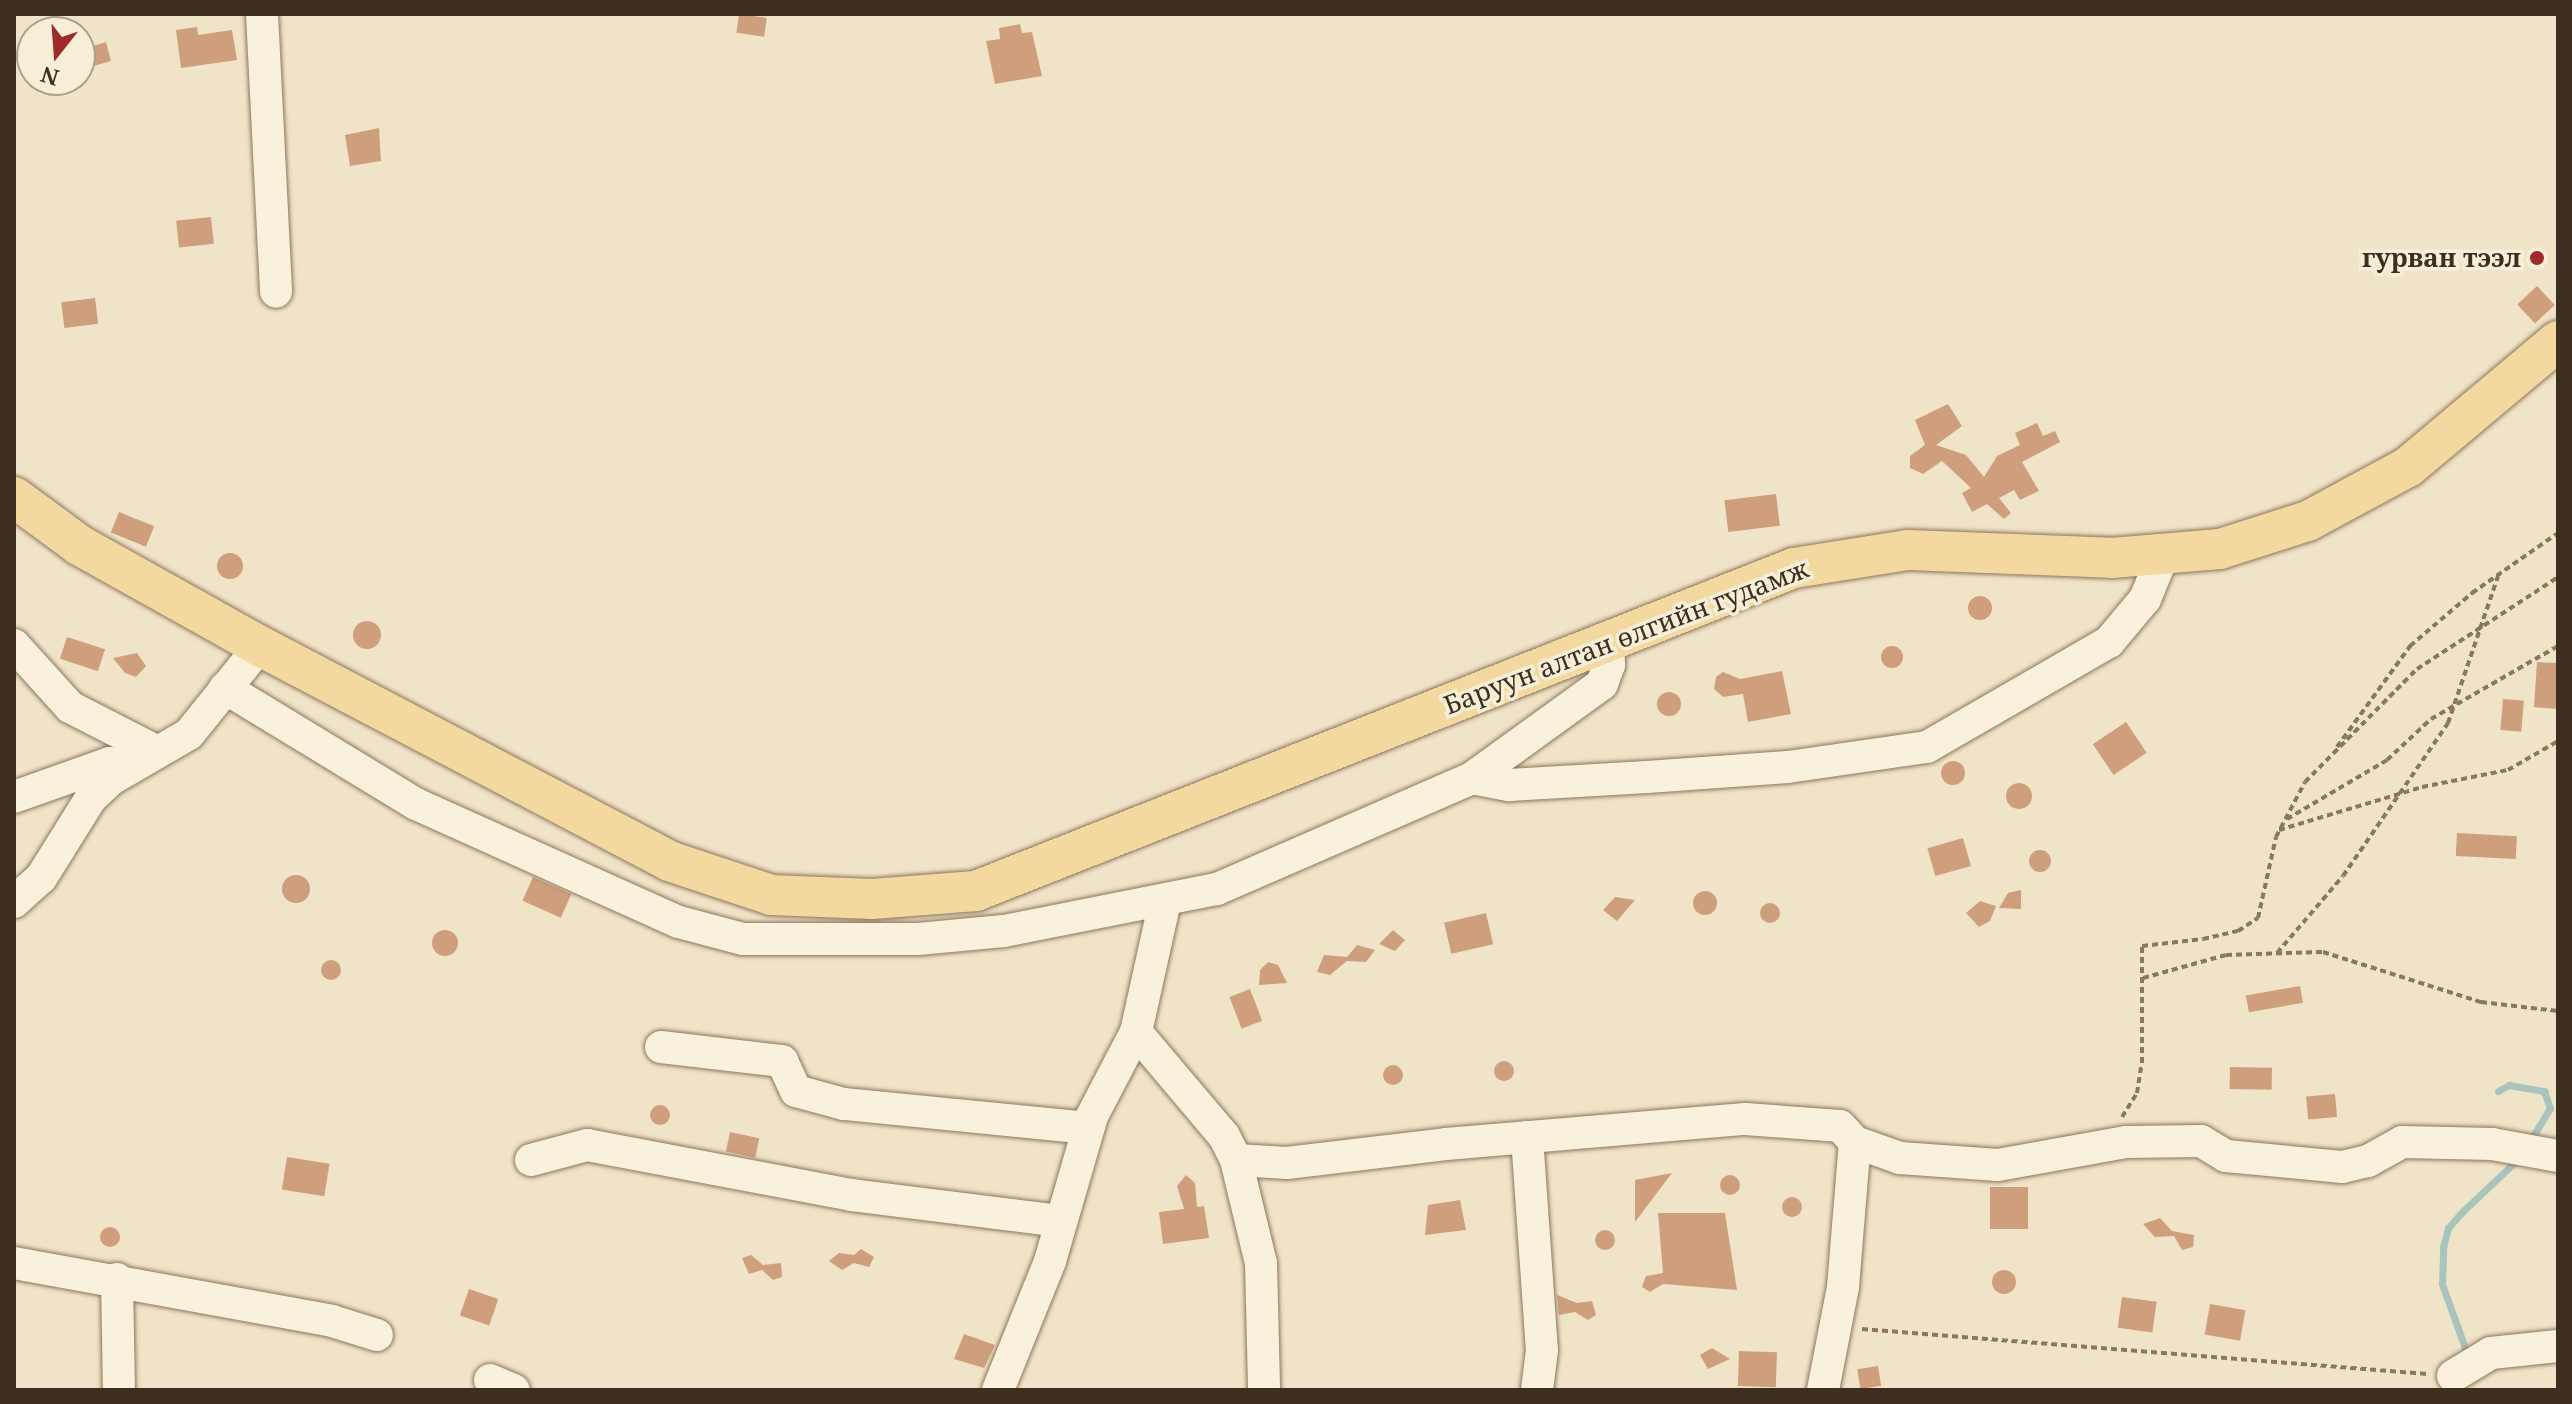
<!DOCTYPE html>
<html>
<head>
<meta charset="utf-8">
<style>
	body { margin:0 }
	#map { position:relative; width:2572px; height:1404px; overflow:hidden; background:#f0e4c8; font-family:"Noto Serif",serif }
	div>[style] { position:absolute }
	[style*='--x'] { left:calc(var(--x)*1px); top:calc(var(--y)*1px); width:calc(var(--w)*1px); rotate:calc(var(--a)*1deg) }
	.stream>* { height:7px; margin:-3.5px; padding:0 3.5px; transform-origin:3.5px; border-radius:3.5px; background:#a9c4bc }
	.building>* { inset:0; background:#cf9f7d; transform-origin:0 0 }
	.round { border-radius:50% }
	.path>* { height:4px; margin-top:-2px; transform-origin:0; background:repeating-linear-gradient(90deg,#8d765c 0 6px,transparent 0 10px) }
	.roads { filter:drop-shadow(0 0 2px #8d765c) drop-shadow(0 0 2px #8d765c) }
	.minor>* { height:32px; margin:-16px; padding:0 16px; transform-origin:16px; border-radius:16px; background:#faf1dc }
	.major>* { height:40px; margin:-20px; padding:0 20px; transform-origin:20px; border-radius:20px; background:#f3d9a0 }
	.dots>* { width:22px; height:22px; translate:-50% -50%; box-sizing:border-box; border:4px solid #f7eed8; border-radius:50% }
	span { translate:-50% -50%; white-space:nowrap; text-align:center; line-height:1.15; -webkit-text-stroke:7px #f7eed8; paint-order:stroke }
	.poi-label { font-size:26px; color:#3d2e20; font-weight:700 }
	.right { translate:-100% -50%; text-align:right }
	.street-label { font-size:26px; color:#3d2e20 }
	.frame { position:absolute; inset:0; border:16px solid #3d2e20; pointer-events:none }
	.north { position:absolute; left:16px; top:16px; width:80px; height:80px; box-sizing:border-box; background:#f7eed8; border:2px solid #ada18e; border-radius:50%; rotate:197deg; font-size:22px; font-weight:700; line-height:32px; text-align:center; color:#3d2e20 }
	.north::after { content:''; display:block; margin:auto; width:28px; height:36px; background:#9e2a2b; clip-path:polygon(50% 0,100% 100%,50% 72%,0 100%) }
</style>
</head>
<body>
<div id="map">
	<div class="stream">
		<i style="--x:2498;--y:1091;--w:13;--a:-29"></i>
		<i style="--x:2509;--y:1085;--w:36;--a:10"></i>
		<i style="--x:2544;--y:1091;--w:18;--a:71"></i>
		<i style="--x:2550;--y:1108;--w:41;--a:121"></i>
		<i style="--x:2468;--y:1356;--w:77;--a:-109.9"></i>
		<i style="--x:2442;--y:1284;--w:37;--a:-88"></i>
		<i style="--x:2443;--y:1247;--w:20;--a:-75"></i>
		<i style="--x:2448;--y:1228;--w:21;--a:-49"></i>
		<i style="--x:2462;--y:1212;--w:76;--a:-43.4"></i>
	</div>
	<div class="building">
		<i style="left:739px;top:14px;width:28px;height:19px;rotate:8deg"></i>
		<i style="clip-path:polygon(1020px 24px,1022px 33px,1032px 32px,1042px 76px,995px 84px,986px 41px,1000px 39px,999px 28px)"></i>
		<i style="clip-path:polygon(197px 27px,198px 35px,232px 30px,237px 60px,181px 68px,176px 30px)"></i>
		<i style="clip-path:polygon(106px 42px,111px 61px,80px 70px,80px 50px)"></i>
		<i style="clip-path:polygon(379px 128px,381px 161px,350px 166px,345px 135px)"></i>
		<i style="left:211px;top:217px;width:27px;height:35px;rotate:84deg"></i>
		<i style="left:2537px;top:286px;width:26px;height:27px;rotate:47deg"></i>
		<i style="left:95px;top:298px;width:26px;height:34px;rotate:83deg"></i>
		<i style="clip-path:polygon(1948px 404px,1962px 426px,1936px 445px,1966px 455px,1984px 477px,1997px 456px,2020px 445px,2015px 433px,2037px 423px,2043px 436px,2055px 431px,2060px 442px,2022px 462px,2039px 491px,2020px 500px,2014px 490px,1999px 498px,2011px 513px,2004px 519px,1987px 504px,1972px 512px,1962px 493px,1971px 488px,1942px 461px,1923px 474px,1910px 468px,1910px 456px,1925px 445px,1915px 420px)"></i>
		<i style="left:1776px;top:494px;width:32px;height:52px;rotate:83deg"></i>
		<i style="left:119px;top:512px;width:38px;height:22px;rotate:22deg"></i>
		<i class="round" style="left:217px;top:553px;width:26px;height:26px"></i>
		<i class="round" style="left:1968px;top:596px;width:24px;height:24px"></i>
		<i class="round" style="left:353px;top:621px;width:28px;height:28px"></i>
		<i style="left:67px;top:637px;width:40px;height:23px;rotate:18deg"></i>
		<i class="round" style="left:1881px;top:646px;width:22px;height:22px"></i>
		<i style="clip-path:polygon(137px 653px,146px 666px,136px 677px,125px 673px,113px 658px)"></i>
		<i style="clip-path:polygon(2537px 662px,2558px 663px,2558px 709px,2534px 707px)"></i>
		<i style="clip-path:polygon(1782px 671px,1791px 714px,1748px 722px,1743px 694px,1723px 697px,1714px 689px,1716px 677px,1723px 672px,1740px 679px)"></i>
		<i class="round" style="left:1657px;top:692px;width:24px;height:24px"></i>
		<i style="left:2503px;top:699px;width:21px;height:31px;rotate:5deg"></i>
		<i style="left:2126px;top:722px;width:37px;height:40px;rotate:56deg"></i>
		<i class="round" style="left:1941px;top:761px;width:24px;height:24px"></i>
		<i class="round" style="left:2006px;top:783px;width:26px;height:26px"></i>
		<i style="left:2457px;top:833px;width:60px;height:23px;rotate:3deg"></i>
		<i style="left:1963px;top:838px;width:29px;height:37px;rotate:74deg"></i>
		<i class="round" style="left:2029px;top:850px;width:22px;height:22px"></i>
		<i class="round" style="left:282px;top:875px;width:28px;height:28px"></i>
		<i style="left:533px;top:877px;width:42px;height:26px;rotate:24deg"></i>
		<i style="clip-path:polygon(2021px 890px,2021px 909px,1999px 908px,2008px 893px)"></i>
		<i class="round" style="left:1693px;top:891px;width:24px;height:24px"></i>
		<i style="clip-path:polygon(1615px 897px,1635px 900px,1617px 921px,1603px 910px)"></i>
		<i style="clip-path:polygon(1980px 901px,1996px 906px,1990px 921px,1979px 927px,1966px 913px)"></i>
		<i class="round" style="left:1760px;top:903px;width:20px;height:20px"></i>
		<i style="left:1486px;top:913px;width:32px;height:43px;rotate:77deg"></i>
		<i style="clip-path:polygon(1393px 930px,1405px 940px,1395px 951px,1379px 944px)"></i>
		<i class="round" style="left:432px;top:930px;width:26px;height:26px"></i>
		<i style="clip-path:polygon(1357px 945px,1375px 950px,1366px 962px,1347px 961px,1330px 975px,1317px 972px,1324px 955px,1347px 957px)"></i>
		<i class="round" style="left:321px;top:960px;width:20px;height:20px"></i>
		<i style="clip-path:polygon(1268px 962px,1278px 965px,1287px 983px,1259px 985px,1260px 970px)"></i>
		<i style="left:2300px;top:986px;width:17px;height:55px;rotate:80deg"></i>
		<i style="left:1250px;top:989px;width:34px;height:22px;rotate:69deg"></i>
		<i class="round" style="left:1494px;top:1061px;width:20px;height:20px"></i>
		<i class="round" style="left:1383px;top:1065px;width:20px;height:20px"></i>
		<i style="left:2230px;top:1067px;width:42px;height:22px;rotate:1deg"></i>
		<i style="left:2335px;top:1094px;width:23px;height:29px;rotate:85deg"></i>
		<i class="round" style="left:650px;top:1105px;width:20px;height:20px"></i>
		<i style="left:730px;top:1132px;width:30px;height:20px;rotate:12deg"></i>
		<i style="left:287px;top:1157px;width:43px;height:33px;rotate:9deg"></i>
		<i style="clip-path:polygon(1672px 1173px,1635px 1222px,1635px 1180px)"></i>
		<i class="round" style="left:1720px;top:1175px;width:20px;height:20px"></i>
		<i style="clip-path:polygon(1186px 1175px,1195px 1183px,1197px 1207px,1204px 1206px,1209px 1238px,1163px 1244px,1159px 1212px,1184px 1209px,1177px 1186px)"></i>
		<i style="left:1990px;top:1187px;width:38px;height:42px"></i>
		<i class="round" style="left:1782px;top:1197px;width:20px;height:20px"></i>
		<i style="clip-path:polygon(1460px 1200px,1466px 1230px,1425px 1235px,1428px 1205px)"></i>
		<i style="clip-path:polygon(1658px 1213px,1725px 1213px,1737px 1290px,1663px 1284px,1650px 1292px,1642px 1287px,1646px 1276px,1663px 1273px)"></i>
		<i style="clip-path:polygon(2160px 1218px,2172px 1231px,2194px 1235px,2193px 1247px,2182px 1250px,2174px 1236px,2155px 1237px,2143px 1224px)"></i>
		<i class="round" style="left:100px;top:1227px;width:20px;height:20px"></i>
		<i class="round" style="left:1595px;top:1230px;width:20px;height:20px"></i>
		<i style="clip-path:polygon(861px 1249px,874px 1257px,869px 1267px,854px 1263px,842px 1270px,829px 1261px,839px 1253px,854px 1255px)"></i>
		<i style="clip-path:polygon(751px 1255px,763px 1265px,781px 1263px,782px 1277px,773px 1280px,762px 1270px,749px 1274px,742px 1258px)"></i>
		<i class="round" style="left:1992px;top:1270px;width:24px;height:24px"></i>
		<i style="left:469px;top:1289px;width:31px;height:28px;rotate:19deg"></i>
		<i style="clip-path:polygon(1557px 1295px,1577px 1303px,1592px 1301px,1596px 1315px,1588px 1320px,1575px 1312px,1559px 1315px)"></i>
		<i style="left:2122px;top:1297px;width:35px;height:31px;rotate:8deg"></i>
		<i style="left:2210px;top:1304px;width:36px;height:31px;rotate:10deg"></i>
		<i style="clip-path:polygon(964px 1334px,995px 1345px,984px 1368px,954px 1359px)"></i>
		<i style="clip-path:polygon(1712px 1348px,1730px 1359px,1708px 1369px,1700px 1355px)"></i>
		<i style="left:1739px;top:1351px;width:38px;height:35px;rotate:2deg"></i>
		<i style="left:1878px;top:1366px;width:20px;height:21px;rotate:81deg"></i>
	</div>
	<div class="path">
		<i style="--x:2337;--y:747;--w:125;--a:-54.1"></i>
		<i style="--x:2410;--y:646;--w:82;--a:-40.5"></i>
		<i style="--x:2472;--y:593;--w:105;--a:-34.9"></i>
		<i style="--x:2287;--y:819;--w:116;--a:-30.5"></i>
		<i style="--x:2387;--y:760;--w:60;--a:-43"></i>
		<i style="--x:2431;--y:719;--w:146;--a:-29.9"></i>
		<i style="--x:2279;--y:830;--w:149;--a:-16.7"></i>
		<i style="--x:2422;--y:787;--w:88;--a:-11.2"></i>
		<i style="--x:2508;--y:770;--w:58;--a:-30.1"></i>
		<i style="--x:2277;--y:953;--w:101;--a:-49.4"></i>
		<i style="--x:2343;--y:876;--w:186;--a:-55.5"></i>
		<i style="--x:2448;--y:723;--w:155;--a:-71.2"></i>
		<i style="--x:2143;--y:978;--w:86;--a:-15.5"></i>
		<i style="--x:2226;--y:955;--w:97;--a:-1.8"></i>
		<i style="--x:2323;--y:952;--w:166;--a:17.6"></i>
		<i style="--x:2481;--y:1002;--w:78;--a:6.7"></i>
		<i style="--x:2122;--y:1117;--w:28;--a:-58"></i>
		<i style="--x:2137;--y:1093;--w:30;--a:-81"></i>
		<i style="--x:2142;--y:1063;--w:117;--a:-90"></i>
		<i style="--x:2142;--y:946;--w:61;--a:-6.5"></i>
		<i style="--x:2203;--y:939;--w:36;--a:-13"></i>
		<i style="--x:2238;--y:931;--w:24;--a:-33"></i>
		<i style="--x:2258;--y:918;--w:83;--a:-77.5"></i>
		<i style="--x:2276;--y:837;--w:62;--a:-62.2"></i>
		<i style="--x:2305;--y:782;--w:159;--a:-45.3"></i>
		<i style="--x:2417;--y:669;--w:168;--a:-33.1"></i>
		<i style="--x:1862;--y:1329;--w:567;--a:4.55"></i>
	</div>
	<div class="roads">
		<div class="minor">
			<i style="--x:262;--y:14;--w:278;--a:87.1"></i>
			<i style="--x:14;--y:645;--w:84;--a:47.9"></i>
			<i style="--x:70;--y:707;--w:97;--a:27.1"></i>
			<i style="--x:225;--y:688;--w:223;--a:31.3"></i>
			<i style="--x:416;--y:804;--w:288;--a:24.2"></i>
			<i style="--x:679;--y:922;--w:66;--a:14.9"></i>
			<i style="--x:743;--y:939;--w:175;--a:0"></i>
			<i style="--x:918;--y:939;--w:86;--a:-5.3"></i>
			<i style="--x:1004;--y:931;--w:217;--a:-11.2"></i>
			<i style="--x:1217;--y:889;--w:278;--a:-23.5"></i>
			<i style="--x:1472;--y:778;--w:160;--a:-35.9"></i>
			<i style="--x:1602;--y:684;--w:20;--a:-70"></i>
			<i style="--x:1609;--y:665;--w:23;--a:-92"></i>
			<i style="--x:1472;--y:778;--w:38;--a:11"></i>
			<i style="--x:1509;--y:785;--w:138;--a:-3.3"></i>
			<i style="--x:1647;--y:777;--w:141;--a:-4.1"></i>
			<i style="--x:1788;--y:767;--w:140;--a:-8.2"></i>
			<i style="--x:1927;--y:747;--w:210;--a:-30"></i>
			<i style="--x:2109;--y:642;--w:56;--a:-50.1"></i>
			<i style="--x:2145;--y:599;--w:50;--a:-67.6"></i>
			<i style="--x:14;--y:797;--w:102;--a:-19.5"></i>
			<i style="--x:110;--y:763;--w:21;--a:14"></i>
			<i style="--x:14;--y:902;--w:36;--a:-42"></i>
			<i style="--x:41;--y:878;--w:94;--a:-58"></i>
			<i style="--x:91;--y:798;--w:26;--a:-43"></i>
			<i style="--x:110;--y:780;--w:91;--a:-30.2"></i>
			<i style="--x:189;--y:734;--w:113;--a:-51.1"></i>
			<i style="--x:1136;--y:1032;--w:136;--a:49.8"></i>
			<i style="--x:1224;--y:1136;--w:27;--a:63"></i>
			<i style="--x:1236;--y:1160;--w:51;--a:3.4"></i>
			<i style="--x:1287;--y:1163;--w:160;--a:-6.8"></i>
			<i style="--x:1446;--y:1144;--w:300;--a:-4.8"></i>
			<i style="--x:1745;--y:1119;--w:95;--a:4.2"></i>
			<i style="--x:1840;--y:1126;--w:22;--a:47"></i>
			<i style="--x:1855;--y:1142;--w:48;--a:19.6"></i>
			<i style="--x:1900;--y:1158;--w:98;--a:4.1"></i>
			<i style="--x:1998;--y:1165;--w:130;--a:-10.2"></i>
			<i style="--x:2126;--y:1142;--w:75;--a:-0.8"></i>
			<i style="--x:2201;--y:1141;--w:29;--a:31"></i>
			<i style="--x:2226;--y:1156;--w:117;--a:5.4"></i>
			<i style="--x:2342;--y:1167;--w:27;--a:-13"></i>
			<i style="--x:2368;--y:1161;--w:39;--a:-29"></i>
			<i style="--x:2402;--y:1142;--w:90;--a:1.3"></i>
			<i style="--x:2492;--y:1144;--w:67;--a:10.3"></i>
			<i style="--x:661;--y:1047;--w:122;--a:6.6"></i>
			<i style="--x:782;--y:1061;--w:33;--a:65"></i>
			<i style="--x:796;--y:1091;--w:50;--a:15.2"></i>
			<i style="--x:844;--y:1104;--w:245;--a:5.6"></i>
			<i style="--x:1527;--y:1137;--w:214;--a:86"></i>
			<i style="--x:1542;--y:1350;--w:40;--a:97.1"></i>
			<i style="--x:531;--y:1160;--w:58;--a:-15"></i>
			<i style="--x:587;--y:1145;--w:270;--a:10.7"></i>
			<i style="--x:852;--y:1195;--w:211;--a:7.1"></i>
			<i style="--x:1236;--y:1160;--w:106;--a:76.4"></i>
			<i style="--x:1261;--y:1263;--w:127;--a:88.6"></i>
			<i style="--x:14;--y:1263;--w:323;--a:10.3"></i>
			<i style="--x:332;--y:1321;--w:47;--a:17.3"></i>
			<i style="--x:117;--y:1279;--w:111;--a:89"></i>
			<i style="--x:2453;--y:1376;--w:44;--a:-31.2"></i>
			<i style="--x:2491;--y:1353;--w:67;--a:-6"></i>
			<i style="--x:490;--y:1380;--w:26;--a:23"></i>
			<i style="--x:998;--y:1390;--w:139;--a:-68"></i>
			<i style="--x:1050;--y:1261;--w:151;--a:-73.8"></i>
			<i style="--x:1092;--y:1116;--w:95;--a:-62.4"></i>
			<i style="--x:1136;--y:1032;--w:134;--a:-77.5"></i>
			<i style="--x:1823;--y:1390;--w:105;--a:-79"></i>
			<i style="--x:1843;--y:1287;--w:145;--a:-85.3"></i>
		</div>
		<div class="major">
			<i style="--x:14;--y:497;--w:81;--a:36.4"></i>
			<i style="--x:79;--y:545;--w:207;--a:29.2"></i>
			<i style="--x:260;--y:646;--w:462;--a:27.7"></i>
			<i style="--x:669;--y:861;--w:108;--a:18.4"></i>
			<i style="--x:771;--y:895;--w:101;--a:2.3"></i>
			<i style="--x:872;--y:899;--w:104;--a:-4.4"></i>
			<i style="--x:976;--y:891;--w:879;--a:-21.55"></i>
			<i style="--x:1794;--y:568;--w:115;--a:-9"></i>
			<i style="--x:1908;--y:550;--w:204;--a:2.2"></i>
			<i style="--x:2112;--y:558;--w:108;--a:-4.8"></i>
			<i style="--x:2220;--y:549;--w:92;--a:-17.7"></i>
			<i style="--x:2308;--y:521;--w:114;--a:-28.4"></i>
			<i style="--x:2408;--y:467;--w:196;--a:-40"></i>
		</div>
	</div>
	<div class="dots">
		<i style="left:2537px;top:258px;background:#9e2a2b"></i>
	</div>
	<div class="poi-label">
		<span class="right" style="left:2521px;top:258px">гурван тээл</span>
	</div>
	<div class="street-label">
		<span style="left:1626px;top:637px;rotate:-21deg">Баруун алтан өлгийн гудамж</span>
	</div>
	<div class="frame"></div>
	<div class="north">N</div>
</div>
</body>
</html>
